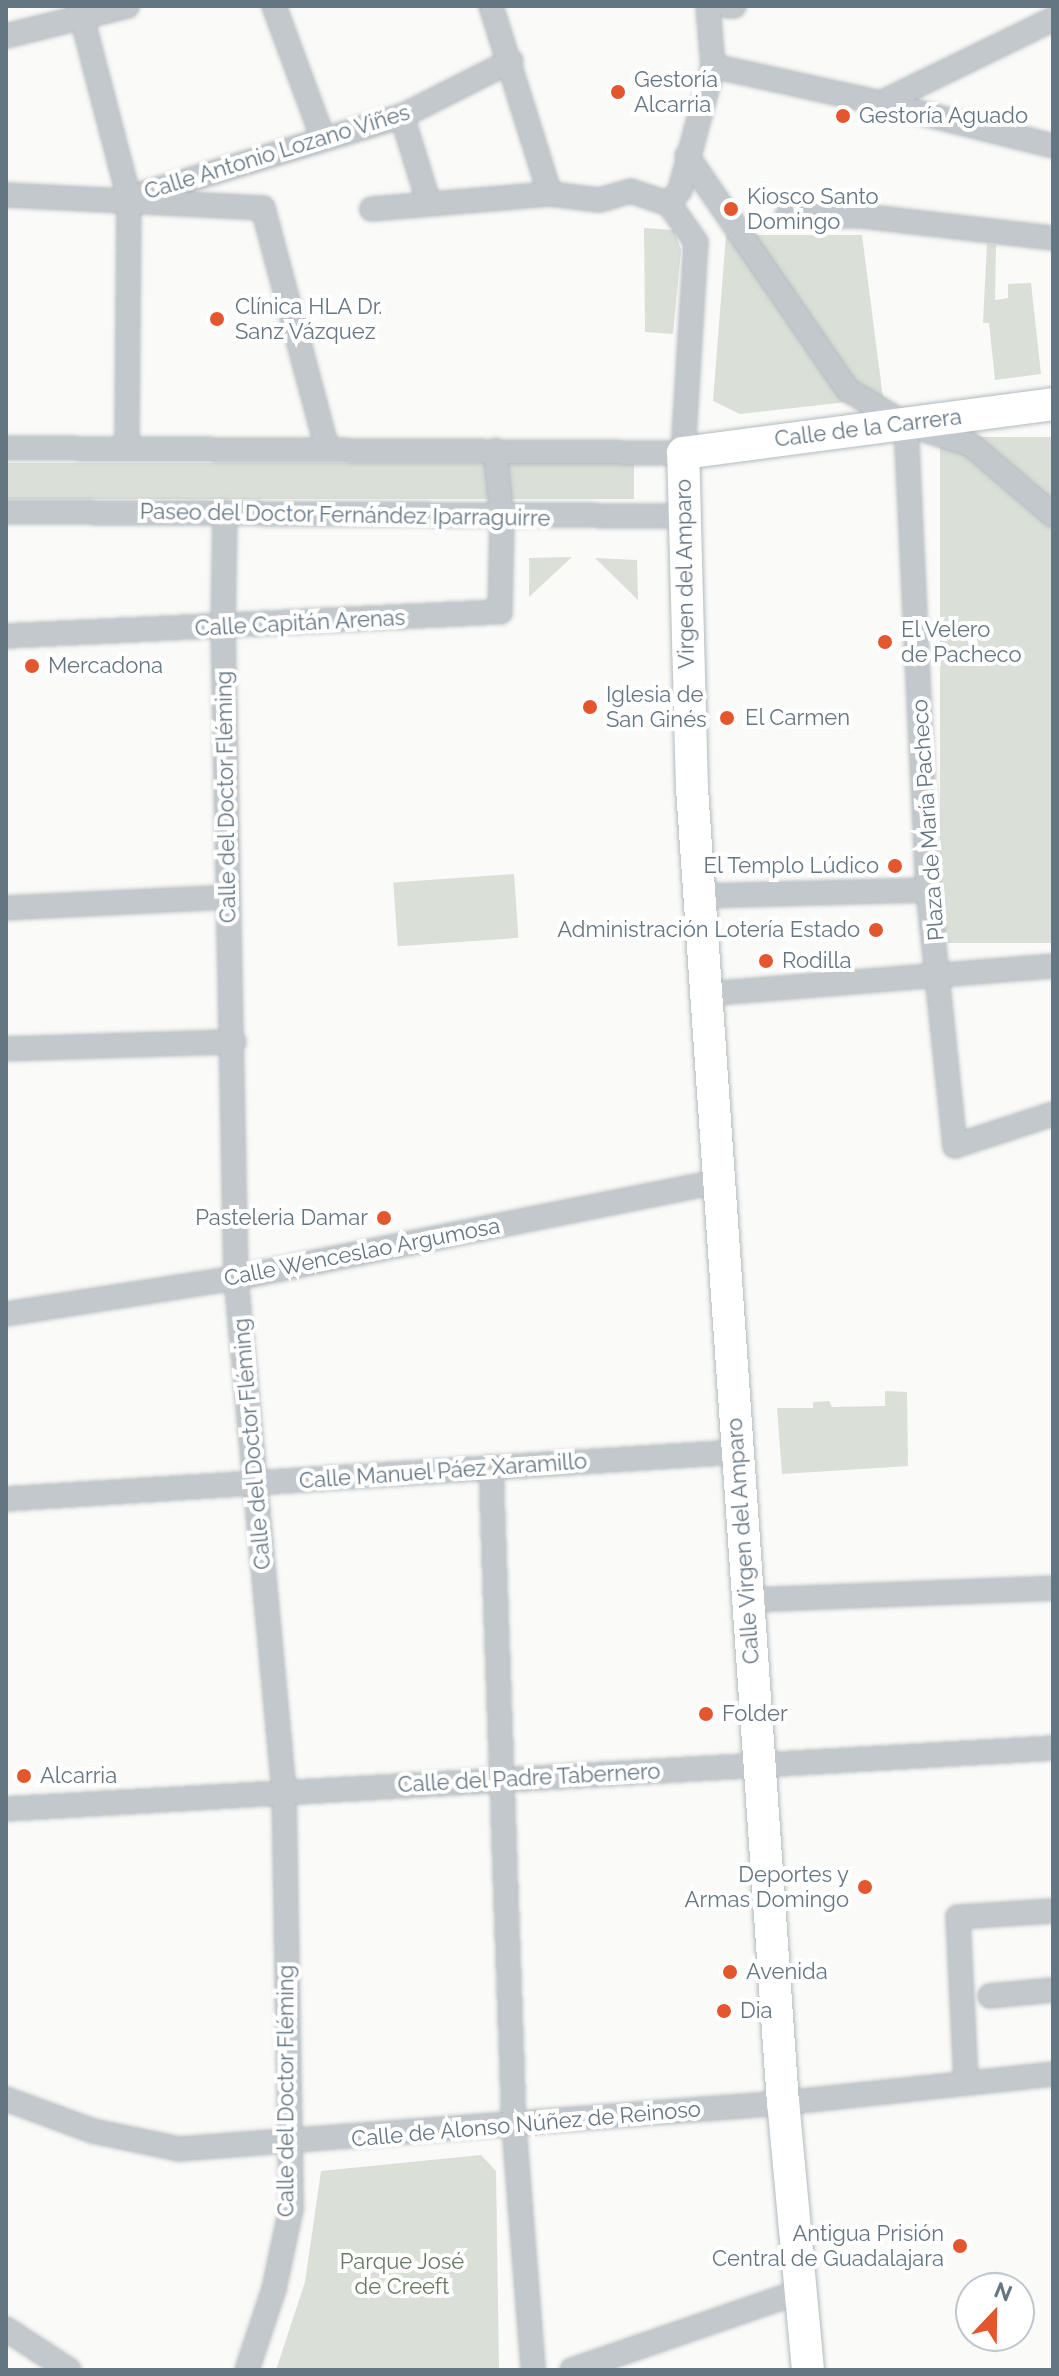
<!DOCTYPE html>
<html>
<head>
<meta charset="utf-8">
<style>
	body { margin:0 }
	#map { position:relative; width:1059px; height:2376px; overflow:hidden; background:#fafaf8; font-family:Raleway,sans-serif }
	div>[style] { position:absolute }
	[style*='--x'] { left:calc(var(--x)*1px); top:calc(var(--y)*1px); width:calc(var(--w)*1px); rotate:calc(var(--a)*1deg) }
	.green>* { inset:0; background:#dadfd7; transform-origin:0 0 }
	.roads { filter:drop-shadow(0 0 2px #b3babf) drop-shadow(0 0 2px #b3babf) }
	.street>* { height:22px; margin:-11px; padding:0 11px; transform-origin:11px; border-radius:11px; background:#c3c8cc }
	.secondary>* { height:32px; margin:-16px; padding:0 16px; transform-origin:16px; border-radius:16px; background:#fff }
	.dots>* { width:22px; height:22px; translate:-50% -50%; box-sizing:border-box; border:4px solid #fff; border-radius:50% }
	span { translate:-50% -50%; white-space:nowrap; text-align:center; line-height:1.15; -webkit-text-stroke:8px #fff; paint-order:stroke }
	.poi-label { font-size:22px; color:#657683 }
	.left { translate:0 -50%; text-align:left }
	.right { translate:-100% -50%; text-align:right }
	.street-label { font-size:22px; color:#657683 }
	.park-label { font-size:22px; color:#687a64 }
	.frame { position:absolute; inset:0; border:8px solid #657683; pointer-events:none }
	.north { position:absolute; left:955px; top:2272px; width:80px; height:80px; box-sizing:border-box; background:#fff; border:2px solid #c1c8cd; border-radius:50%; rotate:22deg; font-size:22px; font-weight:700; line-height:32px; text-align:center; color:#657683 }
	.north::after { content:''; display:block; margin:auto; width:28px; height:36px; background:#e4572e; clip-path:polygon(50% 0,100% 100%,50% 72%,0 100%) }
</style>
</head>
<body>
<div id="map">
	<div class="green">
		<i style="clip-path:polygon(644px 228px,674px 230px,681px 250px,673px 334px,645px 332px)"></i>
		<i style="clip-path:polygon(726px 235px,862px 235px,883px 398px,740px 414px,713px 401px)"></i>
		<i style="clip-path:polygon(987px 244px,996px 245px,995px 300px,1008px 298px,1008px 284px,1031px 283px,1041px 374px,995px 380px,989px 323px,983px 323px)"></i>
		<i style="left:1053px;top:437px;width:506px;height:113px;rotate:90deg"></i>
		<i style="left:6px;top:463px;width:628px;height:36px"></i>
		<i style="clip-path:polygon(572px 557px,529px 597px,529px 558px)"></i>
		<i style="clip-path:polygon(595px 558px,637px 560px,638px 600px)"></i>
		<i style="left:514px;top:874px;width:64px;height:121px;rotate:86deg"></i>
		<i style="clip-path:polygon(885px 1391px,907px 1392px,908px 1466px,782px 1474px,777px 1408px,813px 1408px,813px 1402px,829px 1401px,832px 1407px,885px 1406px)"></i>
		<i style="clip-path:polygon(481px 2155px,496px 2171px,499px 2368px,276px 2370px,305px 2282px,321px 2171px)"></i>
	</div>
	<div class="roads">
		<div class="street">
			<i style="--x:79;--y:6;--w:198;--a:75.4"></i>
			<i style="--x:129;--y:198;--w:250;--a:90.5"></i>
			<i style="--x:274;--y:6;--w:139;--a:69.7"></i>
			<i style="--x:491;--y:6;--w:197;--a:72.6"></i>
			<i style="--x:728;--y:6;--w:6;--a:0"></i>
			<i style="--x:6;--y:36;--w:125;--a:-13.9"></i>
			<i style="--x:713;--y:66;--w:172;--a:12.4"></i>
			<i style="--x:881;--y:103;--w:191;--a:-26"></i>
			<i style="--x:881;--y:103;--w:177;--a:14"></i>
			<i style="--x:402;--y:116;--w:91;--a:72.8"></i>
			<i style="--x:687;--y:156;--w:284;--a:55.5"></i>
			<i style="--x:848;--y:390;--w:67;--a:30.4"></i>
			<i style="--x:906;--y:424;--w:68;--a:17.9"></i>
			<i style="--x:971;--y:445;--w:108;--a:40.5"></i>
			<i style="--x:142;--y:194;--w:271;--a:-16.7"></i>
			<i style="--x:402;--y:116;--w:122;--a:-26.8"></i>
			<i style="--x:6;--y:195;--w:257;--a:2.9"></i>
			<i style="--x:263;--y:208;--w:248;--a:75.1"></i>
			<i style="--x:669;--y:204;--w:18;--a:-52"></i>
			<i style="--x:680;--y:190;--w:128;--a:-75.1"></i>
			<i style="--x:713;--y:66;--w:60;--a:-94.8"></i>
			<i style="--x:787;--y:216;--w:75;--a:0"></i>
			<i style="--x:862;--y:216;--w:192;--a:6.6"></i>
			<i style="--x:906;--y:424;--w:467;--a:87.3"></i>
			<i style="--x:928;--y:890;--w:257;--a:84"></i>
			<i style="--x:955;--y:1146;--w:103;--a:-18.1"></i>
			<i style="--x:6;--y:448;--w:677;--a:0.42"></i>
			<i style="--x:683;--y:453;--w:211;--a:-86.5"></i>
			<i style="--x:696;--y:242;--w:47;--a:-125.4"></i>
			<i style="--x:669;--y:204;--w:40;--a:-161.1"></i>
			<i style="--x:631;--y:191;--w:33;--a:164"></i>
			<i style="--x:599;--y:200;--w:49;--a:-173"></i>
			<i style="--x:550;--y:194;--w:179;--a:175.2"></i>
			<i style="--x:6;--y:512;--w:677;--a:0.34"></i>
			<i style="--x:225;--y:512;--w:115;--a:91"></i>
			<i style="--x:223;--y:627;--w:651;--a:88.86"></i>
			<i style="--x:236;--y:1278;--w:515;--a:84.65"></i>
			<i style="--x:284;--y:1791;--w:418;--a:89"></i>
			<i style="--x:291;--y:2209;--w:82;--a:102"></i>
			<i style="--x:274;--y:2289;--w:85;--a:108.4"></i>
			<i style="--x:6;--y:636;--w:495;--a:-2.8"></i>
			<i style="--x:500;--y:612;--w:94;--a:-88.8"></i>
			<i style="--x:502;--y:518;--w:68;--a:-95.9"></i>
			<i style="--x:699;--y:896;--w:229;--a:-1.5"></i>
			<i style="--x:6;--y:908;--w:222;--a:-2.8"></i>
			<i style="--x:705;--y:994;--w:349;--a:-4.6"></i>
			<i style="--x:6;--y:1049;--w:228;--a:-1.8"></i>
			<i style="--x:6;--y:1314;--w:233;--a:-8.9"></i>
			<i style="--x:236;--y:1278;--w:490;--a:-11.3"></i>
			<i style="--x:491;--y:1467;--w:659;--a:88"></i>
			<i style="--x:514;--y:2126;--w:245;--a:85.5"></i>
			<i style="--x:6;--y:1499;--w:732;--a:-3.68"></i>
			<i style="--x:747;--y:1600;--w:306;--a:-2.2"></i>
			<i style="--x:6;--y:1809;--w:1049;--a:-3.33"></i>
			<i style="--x:990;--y:1996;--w:63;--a:-5.4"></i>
			<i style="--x:966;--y:2081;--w:164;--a:-92.8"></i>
			<i style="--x:958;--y:1917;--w:95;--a:-3.6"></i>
			<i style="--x:6;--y:2099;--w:93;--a:20.2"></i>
			<i style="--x:93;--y:2131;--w:88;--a:11.8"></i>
			<i style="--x:179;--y:2149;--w:606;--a:-4.36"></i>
			<i style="--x:783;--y:2103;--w:272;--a:-6.1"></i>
			<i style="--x:6;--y:2329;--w:75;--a:33.1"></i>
			<i style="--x:572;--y:2370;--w:239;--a:-19"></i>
		</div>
		<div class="secondary">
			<i style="--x:808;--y:2370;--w:268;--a:-95.3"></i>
			<i style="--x:783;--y:2103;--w:1316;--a:-93.96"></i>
			<i style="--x:692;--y:790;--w:337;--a:-91.5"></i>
			<i style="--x:683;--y:453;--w:373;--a:-7.5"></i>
		</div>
	</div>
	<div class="dots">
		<i style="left:618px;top:92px;background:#e4572e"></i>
		<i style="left:843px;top:116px;background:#e4572e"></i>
		<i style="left:731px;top:209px;background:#e4572e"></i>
		<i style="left:217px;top:319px;background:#e4572e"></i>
		<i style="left:885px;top:642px;background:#e4572e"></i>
		<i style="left:32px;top:666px;background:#e4572e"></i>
		<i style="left:590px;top:707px;background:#e4572e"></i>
		<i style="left:727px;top:718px;background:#e4572e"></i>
		<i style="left:895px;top:866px;background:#e4572e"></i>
		<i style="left:876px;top:930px;background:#e4572e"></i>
		<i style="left:766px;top:961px;background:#e4572e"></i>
		<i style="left:384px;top:1218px;background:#e4572e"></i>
		<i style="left:706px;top:1714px;background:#e4572e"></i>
		<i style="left:24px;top:1776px;background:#e4572e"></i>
		<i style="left:865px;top:1887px;background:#e4572e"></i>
		<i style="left:730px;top:1972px;background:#e4572e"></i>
		<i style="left:724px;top:2011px;background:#e4572e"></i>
		<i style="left:960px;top:2246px;background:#e4572e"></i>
	</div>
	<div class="poi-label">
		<span class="left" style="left:634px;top:92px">Gestoría<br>Alcarria</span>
		<span class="left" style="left:859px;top:116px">Gestoría Aguado</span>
		<span class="left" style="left:747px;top:209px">Kiosco Santo<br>Domingo</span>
		<span class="left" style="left:235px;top:319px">Clínica HLA Dr.<br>Sanz Vázquez</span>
		<span class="left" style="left:901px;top:642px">El Velero<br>de Pacheco</span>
		<span class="left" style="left:48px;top:666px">Mercadona</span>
		<span class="left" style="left:606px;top:707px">Iglesia de<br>San Ginés</span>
		<span class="left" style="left:745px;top:718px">El Carmen</span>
		<span class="right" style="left:879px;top:866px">El Templo Lúdico</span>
		<span class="right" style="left:860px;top:930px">Administración Lotería Estado</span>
		<span class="left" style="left:782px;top:961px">Rodilla</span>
		<span class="right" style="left:368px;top:1218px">Pasteleria Damar</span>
		<span class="left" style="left:722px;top:1714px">Folder</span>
		<span class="left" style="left:40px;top:1776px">Alcarria</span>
		<span class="right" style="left:849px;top:1887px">Deportes y<br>Armas Domingo</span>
		<span class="left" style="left:746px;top:1972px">Avenida</span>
		<span class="left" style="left:740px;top:2011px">Dia</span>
		<span class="right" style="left:944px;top:2246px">Antigua Prisión<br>Central de Guadalajara</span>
	</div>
	<div class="street-label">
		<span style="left:277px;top:152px;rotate:-17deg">Calle Antonio Lozano Viñes</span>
		<span style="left:868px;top:428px;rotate:-7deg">Calle de la Carrera</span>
		<span style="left:345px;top:515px;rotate:1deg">Paseo del Doctor Fernández Iparraguirre</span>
		<span style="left:685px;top:574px;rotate:-91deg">Virgen del Amparo</span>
		<span style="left:300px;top:623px;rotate:-3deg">Calle Capitán Arenas</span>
		<span style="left:226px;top:797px;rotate:-91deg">Calle del Doctor Fléming</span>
		<span style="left:928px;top:820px;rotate:-94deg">Plaza de María Pacheco</span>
		<span style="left:362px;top:1252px;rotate:-11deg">Calle Wenceslao Argumosa</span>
		<span style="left:252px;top:1444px;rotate:-95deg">Calle del Doctor Fléming</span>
		<span style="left:443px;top:1471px;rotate:-4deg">Calle Manuel Páez Xaramillo</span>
		<span style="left:743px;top:1541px;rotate:-94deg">Calle Virgen del Amparo</span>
		<span style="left:529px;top:1778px;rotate:-3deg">Calle del Padre Tabernero</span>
		<span style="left:286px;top:2091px;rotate:-90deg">Calle del Doctor Fléming</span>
		<span style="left:526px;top:2124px;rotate:-5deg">Calle de Alonso Núñez de Reinoso</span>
	</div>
	<div class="park-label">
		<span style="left:402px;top:2274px">Parque José<br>de Creeft</span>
	</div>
	<div class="frame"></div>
	<div class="north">N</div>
</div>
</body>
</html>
